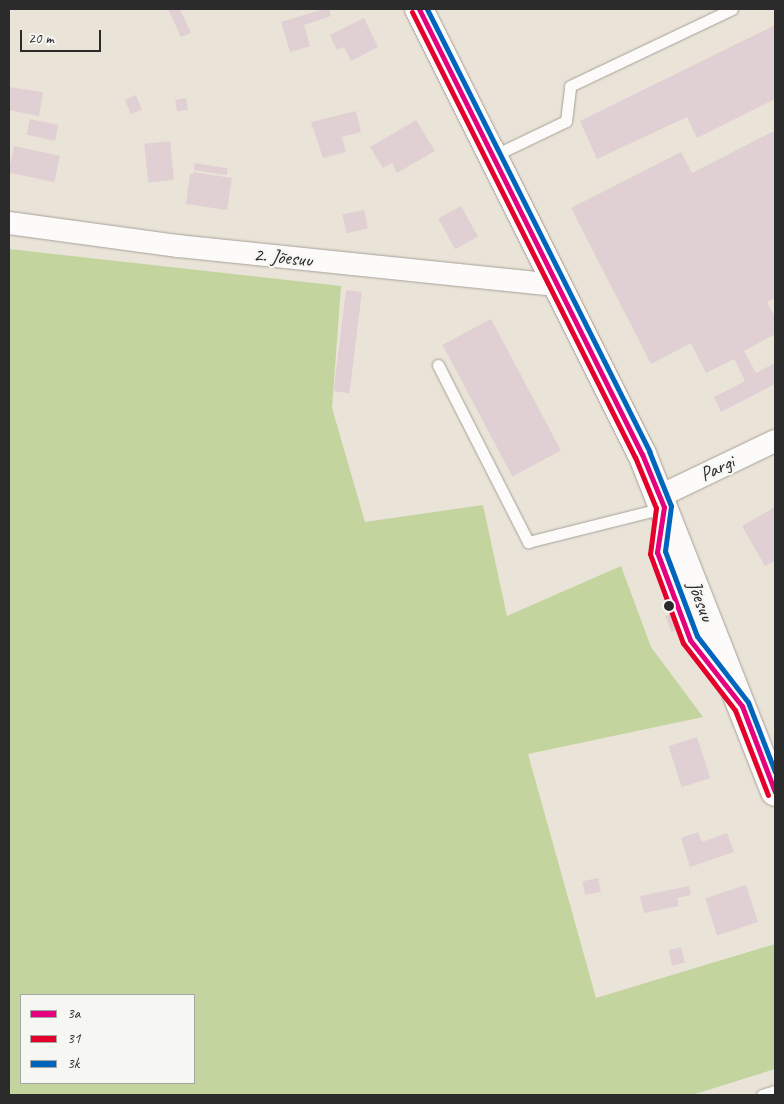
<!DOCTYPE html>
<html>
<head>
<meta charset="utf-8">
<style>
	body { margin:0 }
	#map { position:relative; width:784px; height:1104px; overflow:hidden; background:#eae3d7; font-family:Caveat,sans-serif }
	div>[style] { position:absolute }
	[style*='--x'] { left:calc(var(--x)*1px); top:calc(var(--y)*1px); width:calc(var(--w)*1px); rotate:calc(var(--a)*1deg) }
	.green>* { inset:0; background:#c3d49e }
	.building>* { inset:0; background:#e1d0d3; transform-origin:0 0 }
	.roads { filter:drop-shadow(0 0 1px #a5a19a) drop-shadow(0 0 1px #a5a19a) }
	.service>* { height:11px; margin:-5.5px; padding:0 5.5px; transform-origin:5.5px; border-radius:5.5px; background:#fcfbf9 }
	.minor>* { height:22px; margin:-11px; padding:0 11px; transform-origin:11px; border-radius:11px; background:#fcfbf9 }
	.tertiary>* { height:28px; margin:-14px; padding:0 14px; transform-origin:14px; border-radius:14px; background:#fcfbf9 }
	.bus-1>* { height:5px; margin:-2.5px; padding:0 2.5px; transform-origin:2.5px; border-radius:2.5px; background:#e5007d }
	.bus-2>* { height:5px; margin:-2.5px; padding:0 2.5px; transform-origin:2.5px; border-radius:2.5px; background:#e4002b }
	.bus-3>* { height:5px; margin:-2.5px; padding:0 2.5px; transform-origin:2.5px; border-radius:2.5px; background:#0065bd }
	.dots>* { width:14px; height:14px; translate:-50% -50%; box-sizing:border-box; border:2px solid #f6f6f2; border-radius:50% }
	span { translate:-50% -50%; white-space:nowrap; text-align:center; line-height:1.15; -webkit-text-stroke:4.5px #f6f6f2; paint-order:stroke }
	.street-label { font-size:20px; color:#2b2b2b }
	.frame { position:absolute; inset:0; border:10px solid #2b2b2b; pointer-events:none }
	.legend { position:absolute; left:20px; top:994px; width:175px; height:90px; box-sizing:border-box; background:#f6f6f2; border:1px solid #a5a5a2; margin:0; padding:6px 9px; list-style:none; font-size:15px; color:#2b2b2b }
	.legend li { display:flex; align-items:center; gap:10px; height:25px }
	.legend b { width:25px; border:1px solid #a5a5a2 }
	.scale { position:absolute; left:20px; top:30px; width:81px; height:22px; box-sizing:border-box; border:2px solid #2b2b2b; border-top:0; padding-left:6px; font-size:15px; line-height:18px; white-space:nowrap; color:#2b2b2b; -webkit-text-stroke:4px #f6f6f2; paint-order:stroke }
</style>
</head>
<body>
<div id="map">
	<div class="green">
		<i style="clip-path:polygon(evenodd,9px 249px,341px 286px,332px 408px,365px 522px,483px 505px,507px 616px,621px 566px,651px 647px,703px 717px,528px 754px,596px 998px,775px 944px,775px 1069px,692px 1095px,9px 1095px,9px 249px,21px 995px,194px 995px,194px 1083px,21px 1083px,21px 995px)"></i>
	</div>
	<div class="building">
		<i style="clip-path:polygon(168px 9px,180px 9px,191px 33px,181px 37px)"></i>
		<i style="clip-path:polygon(324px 9px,329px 9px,331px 16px,304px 25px,310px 46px,290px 52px,281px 22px)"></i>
		<i style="clip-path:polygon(364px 18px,378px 47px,351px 61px,344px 47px,337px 50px,330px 35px)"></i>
		<i style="clip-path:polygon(775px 25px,775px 99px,697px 138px,687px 117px,597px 159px,580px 121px)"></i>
		<i style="clip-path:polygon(9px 87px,43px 92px,39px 116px,9px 110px)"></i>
		<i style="left:136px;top:95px;width:16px;height:12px;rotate:68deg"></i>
		<i style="left:186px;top:98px;width:12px;height:11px;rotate:81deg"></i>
		<i style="clip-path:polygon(356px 111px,361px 132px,342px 137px,346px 152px,323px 158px,311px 122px)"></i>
		<i style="left:30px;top:119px;width:29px;height:16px;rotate:12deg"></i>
		<i style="clip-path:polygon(416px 120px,435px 151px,397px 173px,392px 163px,383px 168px,370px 147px)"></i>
		<i style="clip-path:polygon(774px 131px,775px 298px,767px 302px,775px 317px,775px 334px,744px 351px,756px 373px,775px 363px,775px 384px,721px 412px,714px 397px,745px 381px,734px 359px,706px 373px,691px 343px,651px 364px,571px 208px,681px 152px,692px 173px)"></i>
		<i style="left:170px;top:141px;width:39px;height:26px;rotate:84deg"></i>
		<i style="left:14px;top:146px;width:47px;height:27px;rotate:12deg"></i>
		<i style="left:195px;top:163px;width:33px;height:7px;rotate:9deg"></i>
		<i style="clip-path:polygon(193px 172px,232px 178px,227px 210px,186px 204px,190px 174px,193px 174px)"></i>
		<i style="left:461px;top:206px;width:35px;height:26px;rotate:61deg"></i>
		<i style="left:364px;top:210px;width:19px;height:22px;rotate:78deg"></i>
		<i style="left:346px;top:290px;width:16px;height:102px;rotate:7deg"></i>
		<i style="left:491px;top:319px;width:149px;height:55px;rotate:62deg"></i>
		<i style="clip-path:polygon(775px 507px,775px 561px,765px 566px,742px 526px)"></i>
		<i style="left:671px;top:614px;width:17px;height:6px;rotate:69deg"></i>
		<i style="left:697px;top:737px;width:43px;height:30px;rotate:72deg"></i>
		<i style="clip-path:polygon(698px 832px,702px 842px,727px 833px,734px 852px,690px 867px,681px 838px)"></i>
		<i style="left:598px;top:878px;width:14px;height:16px;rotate:78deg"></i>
		<i style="left:746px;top:885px;width:39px;height:43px;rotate:72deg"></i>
		<i style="clip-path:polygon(689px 886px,691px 895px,677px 898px,679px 906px,644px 913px,640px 896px)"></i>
		<i style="left:681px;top:947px;width:16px;height:13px;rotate:76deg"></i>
	</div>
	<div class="roads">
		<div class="service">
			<i style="--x:493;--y:156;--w:81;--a:-25.6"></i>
			<i style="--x:566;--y:121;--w:35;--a:-83"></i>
			<i style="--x:570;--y:86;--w:179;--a:-25.4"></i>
			<i style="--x:438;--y:365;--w:199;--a:63"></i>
			<i style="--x:528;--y:542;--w:139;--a:-14.1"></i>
			<i style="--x:662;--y:522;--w:30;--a:99"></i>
			<i style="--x:657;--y:552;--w:94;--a:69.4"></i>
			<i style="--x:690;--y:640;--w:50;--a:51.5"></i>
			<i style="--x:762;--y:1095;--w:14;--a:-17"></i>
		</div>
		<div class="minor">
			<i style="--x:9;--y:223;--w:171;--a:7.8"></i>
			<i style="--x:178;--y:246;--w:381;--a:5.9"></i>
			<i style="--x:660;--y:496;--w:127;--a:-25.6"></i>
		</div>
		<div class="tertiary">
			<i style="--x:419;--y:9;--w:498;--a:63.4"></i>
			<i style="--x:642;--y:454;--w:363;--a:68.5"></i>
		</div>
	</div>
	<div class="bus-1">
		<i style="--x:419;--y:9;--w:498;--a:63.4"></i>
		<i style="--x:642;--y:454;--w:57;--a:67.5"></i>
		<i style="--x:664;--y:507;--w:46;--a:98.8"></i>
		<i style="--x:657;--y:552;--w:94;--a:69.4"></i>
		<i style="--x:690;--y:640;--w:84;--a:51.8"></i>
		<i style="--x:742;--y:706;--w:92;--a:69"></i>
	</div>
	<div class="bus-2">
		<i style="--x:412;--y:12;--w:498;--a:63.4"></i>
		<i style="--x:635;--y:457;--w:55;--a:67.6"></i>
		<i style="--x:656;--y:508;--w:46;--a:97.4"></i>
		<i style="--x:650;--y:554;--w:95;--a:69.7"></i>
		<i style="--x:683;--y:643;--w:85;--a:52.2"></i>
		<i style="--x:735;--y:710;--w:91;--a:68.8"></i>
	</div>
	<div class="bus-3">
		<i style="--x:427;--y:9;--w:495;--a:63.3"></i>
		<i style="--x:649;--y:451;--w:59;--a:68.2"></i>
		<i style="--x:671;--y:506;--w:45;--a:97.6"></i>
		<i style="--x:665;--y:551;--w:91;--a:69.4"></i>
		<i style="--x:697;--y:636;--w:83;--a:52.3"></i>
		<i style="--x:748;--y:702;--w:75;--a:68.9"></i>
	</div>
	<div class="dots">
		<i style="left:669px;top:606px;background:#2b2b2b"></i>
	</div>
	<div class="street-label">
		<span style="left:283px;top:257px;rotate:6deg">2. Jõesuu</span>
		<span style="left:717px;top:468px;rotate:-25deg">Pargi</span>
		<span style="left:701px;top:601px;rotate:69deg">Jõesuu</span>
	</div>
	<div class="frame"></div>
	<ul class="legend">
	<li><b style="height:6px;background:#e5007d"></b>3a</li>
	<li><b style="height:6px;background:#e4002b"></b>31</li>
	<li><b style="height:6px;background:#0065bd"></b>3k</li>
	</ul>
	<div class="scale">20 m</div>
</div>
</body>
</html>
